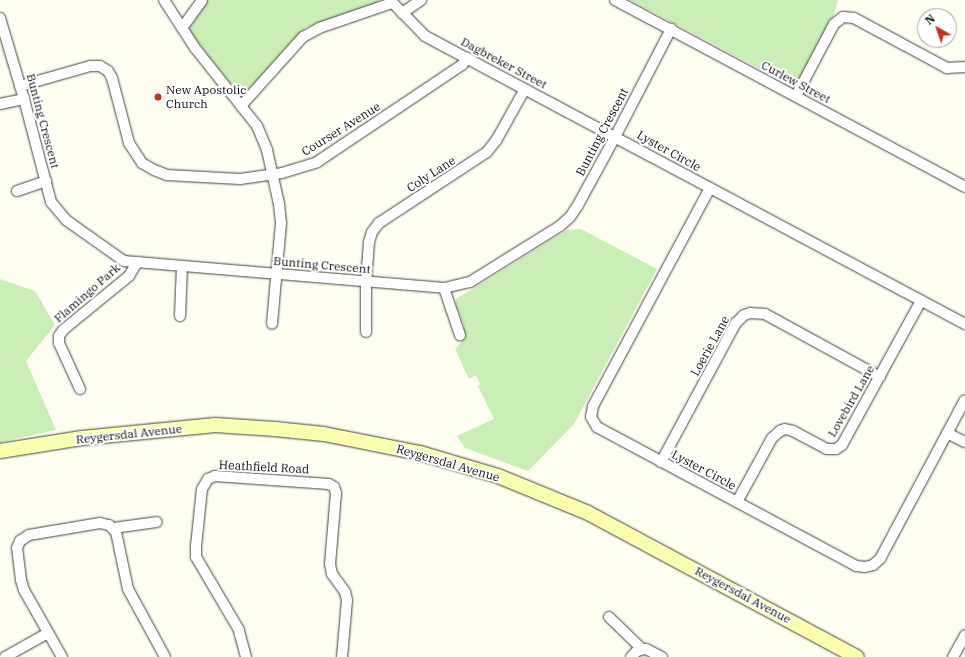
<!DOCTYPE html>
<html>
<head>
<meta charset="utf-8">
<style>
	body { margin:0 }
	#map { position:relative; width:965px; height:657px; overflow:hidden; background:#fffff1; font-family:"IBM Plex Serif",serif }
	div>[style] { position:absolute }
	[style*='--x'] { left:calc(var(--x)*1px); top:calc(var(--y)*1px); width:calc(var(--w)*1px); rotate:calc(var(--a)*1deg) }
	.green>* { inset:0; background:#c9eeb6 }
	.roads { filter:drop-shadow(0 0 1px #424242) drop-shadow(0 0 1px #424242) }
	.minor>* { height:10px; margin:-5px; padding:0 5px; transform-origin:5px; border-radius:5px; background:#fff }
	.secondary>* { height:14px; margin:-7px; padding:0 7px; transform-origin:7px; border-radius:7px; background:#f9ffac }
	.dots>* { width:11px; height:11px; translate:-50% -50%; box-sizing:border-box; border:2px solid #fff; border-radius:50% }
	span { translate:-50% -50%; white-space:nowrap; text-align:center; line-height:1.15; -webkit-text-stroke:4px #fff; paint-order:stroke }
	.street-label { font-size:12px; color:#0f0f0f }
	.poi-label { font-size:12px; color:#0f0f0f }
	.left { translate:0 -50%; text-align:left }
	.north { position:absolute; left:917px; top:8px; width:40px; height:40px; box-sizing:border-box; background:#fff; border:1px solid #9f9f9f; border-radius:50%; rotate:320deg; font-size:11px; font-weight:700; line-height:16px; text-align:center; color:#0f0f0f }
	.north::after { content:''; display:block; margin:auto; width:14px; height:18px; background:#cf3118; clip-path:polygon(50% 0,100% 100%,50% 72%,0 100%) }
</style>
</head>
<body>
<div id="map">
	<div class="green">
		<i style="clip-path:polygon(208px 0,379px 0,375px 5px,306px 27px,250px 91px,243px 94px,237px 92px,190px 32px,190px 25px)"></i>
		<i style="clip-path:polygon(630px 0,838px 0,833px 17px,801px 77px,796px 81px,789px 83px,783px 81px)"></i>
		<i style="clip-path:polygon(581px 229px,657px 269px,574px 424px,528px 471px,465px 448px,457px 436px,494px 419px,478px 386px,480px 384px,476px 375px,469px 379px,455px 349px,463px 340px,464px 326px,456px 305px,456px 299px,567px 230px)"></i>
		<i style="clip-path:polygon(0 279px,35px 291px,55px 325px,26px 361px,56px 430px,0 442px)"></i>
	</div>
	<div class="roads">
		<div class="minor">
			<i style="--x:164;--y:0;--w:57;--a:57.1"></i>
			<i style="--x:195;--y:48;--w:100;--a:51.5"></i>
			<i style="--x:257;--y:126;--w:26;--a:67"></i>
			<i style="--x:267;--y:150;--w:55;--a:77.5"></i>
			<i style="--x:279;--y:204;--w:19;--a:84"></i>
			<i style="--x:281;--y:223;--w:101;--a:95.1"></i>
			<i style="--x:390;--y:0;--w:50;--a:45.8"></i>
			<i style="--x:425;--y:36;--w:612;--a:28.07"></i>
			<i style="--x:615;--y:0;--w:397;--a:28.1"></i>
			<i style="--x:402;--y:13;--w:23;--a:-34"></i>
			<i style="--x:0;--y:18;--w:84;--a:73.5"></i>
			<i style="--x:24;--y:99;--w:106;--a:75.3"></i>
			<i style="--x:51;--y:202;--w:23;--a:50"></i>
			<i style="--x:66;--y:220;--w:71;--a:35.3"></i>
			<i style="--x:124;--y:261;--w:321;--a:4.8"></i>
			<i style="--x:444;--y:288;--w:27;--a:-13"></i>
			<i style="--x:470;--y:282;--w:106;--a:-31.9"></i>
			<i style="--x:560;--y:226;--w:13;--a:-42"></i>
			<i style="--x:570;--y:217;--w:14;--a:-56"></i>
			<i style="--x:578;--y:205;--w:77;--a:-61.4"></i>
			<i style="--x:615;--y:137;--w:122;--a:-62.6"></i>
			<i style="--x:182;--y:28;--w:34;--a:-54"></i>
			<i style="--x:20;--y:86;--w:73;--a:-15.9"></i>
			<i style="--x:90;--y:66;--w:10;--a:0"></i>
			<i style="--x:100;--y:66;--w:9;--a:32"></i>
			<i style="--x:108;--y:71;--w:8;--a:60"></i>
			<i style="--x:112;--y:78;--w:67;--a:75.3"></i>
			<i style="--x:129;--y:143;--w:24;--a:57"></i>
			<i style="--x:142;--y:163;--w:14;--a:30"></i>
			<i style="--x:154;--y:170;--w:14;--a:21"></i>
			<i style="--x:167;--y:175;--w:73;--a:3.1"></i>
			<i style="--x:240;--y:179;--w:42;--a:-8.1"></i>
			<i style="--x:282;--y:173;--w:37;--a:-17"></i>
			<i style="--x:317;--y:162;--w:174;--a:-33.8"></i>
			<i style="--x:462;--y:65;--w:9;--a:-54"></i>
			<i style="--x:796;--y:96;--w:81;--a:-62.2"></i>
			<i style="--x:834;--y:24;--w:11;--a:-38"></i>
			<i style="--x:843;--y:17;--w:11;--a:5"></i>
			<i style="--x:854;--y:18;--w:106;--a:28.3"></i>
			<i style="--x:947;--y:68;--w:18;--a:-3"></i>
			<i style="--x:0;--y:104;--w:25;--a:-12"></i>
			<i style="--x:241;--y:106;--w:93;--a:-48.1"></i>
			<i style="--x:303;--y:37;--w:18;--a:-29"></i>
			<i style="--x:319;--y:28;--w:77;--a:-18.9"></i>
			<i style="--x:710;--y:188;--w:247;--a:118.2"></i>
			<i style="--x:593;--y:406;--w:11;--a:100"></i>
			<i style="--x:591;--y:417;--w:12;--a:59"></i>
			<i style="--x:597;--y:427;--w:294;--a:28.2"></i>
			<i style="--x:856;--y:566;--w:9;--a:6"></i>
			<i style="--x:865;--y:567;--w:8;--a:-14"></i>
			<i style="--x:873;--y:565;--w:9;--a:-41"></i>
			<i style="--x:880;--y:559;--w:180;--a:-61.9"></i>
			<i style="--x:17;--y:191;--w:31;--a:-19"></i>
			<i style="--x:444;--y:288;--w:50;--a:71.2"></i>
			<i style="--x:180;--y:316;--w:49;--a:-87.7"></i>
			<i style="--x:366;--y:332;--w:50;--a:-90"></i>
			<i style="--x:366;--y:282;--w:40;--a:-85.7"></i>
			<i style="--x:369;--y:242;--w:10;--a:-73"></i>
			<i style="--x:372;--y:232;--w:11;--a:-52"></i>
			<i style="--x:379;--y:223;--w:129;--a:-33.3"></i>
			<i style="--x:487;--y:152;--w:16;--a:-52"></i>
			<i style="--x:497;--y:139;--w:57;--a:-60.8"></i>
			<i style="--x:80;--y:389;--w:51;--a:-114.5"></i>
			<i style="--x:59;--y:343;--w:7;--a:-90"></i>
			<i style="--x:59;--y:336;--w:7;--a:-56"></i>
			<i style="--x:63;--y:330;--w:85;--a:-39.3"></i>
			<i style="--x:129;--y:276;--w:16;--a:-60"></i>
			<i style="--x:947;--y:433;--w:20;--a:27"></i>
			<i style="--x:661;--y:462;--w:158;--a:-61.7"></i>
			<i style="--x:736;--y:323;--w:11;--a:-45"></i>
			<i style="--x:744;--y:315;--w:6;--a:-18"></i>
			<i style="--x:750;--y:313;--w:15;--a:4"></i>
			<i style="--x:765;--y:314;--w:131;--a:28.7"></i>
			<i style="--x:737;--y:502;--w:73;--a:-61.3"></i>
			<i style="--x:772;--y:438;--w:11;--a:-41"></i>
			<i style="--x:780;--y:431;--w:5;--a:-22"></i>
			<i style="--x:785;--y:429;--w:8;--a:14"></i>
			<i style="--x:793;--y:431;--w:38;--a:28"></i>
			<i style="--x:827;--y:449;--w:9;--a:0"></i>
			<i style="--x:836;--y:449;--w:7;--a:-34"></i>
			<i style="--x:842;--y:445;--w:164;--a:-61.3"></i>
			<i style="--x:113;--y:528;--w:44;--a:-7.8"></i>
			<i style="--x:609;--y:617;--w:46;--a:44.1"></i>
			<i style="--x:5;--y:657;--w:49;--a:-29.2"></i>
			<i style="--x:62;--y:657;--w:77;--a:-119.6"></i>
			<i style="--x:24;--y:590;--w:10;--a:-107"></i>
			<i style="--x:21;--y:580;--w:32;--a:-97"></i>
			<i style="--x:17;--y:548;--w:8;--a:-67"></i>
			<i style="--x:20;--y:541;--w:11;--a:-34"></i>
			<i style="--x:29;--y:535;--w:72;--a:-9.6"></i>
			<i style="--x:100;--y:523;--w:9;--a:13"></i>
			<i style="--x:109;--y:525;--w:10;--a:45"></i>
			<i style="--x:116;--y:532;--w:58;--a:78.1"></i>
			<i style="--x:128;--y:589;--w:77;--a:61.4"></i>
			<i style="--x:246;--y:657;--w:28;--a:-105"></i>
			<i style="--x:239;--y:630;--w:85;--a:-120.5"></i>
			<i style="--x:196;--y:557;--w:11;--a:-90"></i>
			<i style="--x:196;--y:546;--w:57;--a:-84"></i>
			<i style="--x:202;--y:489;--w:12;--a:-59"></i>
			<i style="--x:208;--y:479;--w:8;--a:-23"></i>
			<i style="--x:215;--y:476;--w:114;--a:4"></i>
			<i style="--x:329;--y:484;--w:6;--a:31"></i>
			<i style="--x:334;--y:487;--w:6;--a:72"></i>
			<i style="--x:336;--y:493;--w:71;--a:94.8"></i>
			<i style="--x:330;--y:564;--w:10;--a:79"></i>
			<i style="--x:332;--y:574;--w:22;--a:54"></i>
			<i style="--x:345;--y:592;--w:8;--a:76"></i>
			<i style="--x:347;--y:600;--w:57;--a:95"></i>
			<i style="--x:631;--y:657;--w:8;--a:-45"></i>
			<i style="--x:637;--y:651;--w:9;--a:-13"></i>
			<i style="--x:646;--y:649;--w:18;--a:27"></i>
			<i style="--x:953;--y:657;--w:25;--a:-61"></i>
		</div>
		<div class="secondary">
			<i style="--x:0;--y:451;--w:83;--a:-9"></i>
			<i style="--x:82;--y:438;--w:134;--a:-5.6"></i>
			<i style="--x:215;--y:425;--w:60;--a:3.8"></i>
			<i style="--x:275;--y:429;--w:49;--a:5.8"></i>
			<i style="--x:324;--y:434;--w:98;--a:11.2"></i>
			<i style="--x:420;--y:453;--w:81;--a:16.4"></i>
			<i style="--x:498;--y:476;--w:97;--a:22.3"></i>
			<i style="--x:588;--y:513;--w:305;--a:28.2"></i>
		</div>
	</div>
	<div class="dots">
		<i style="left:158px;top:97px;background:#cf3118"></i>
	</div>
	<div class="street-label">
		<span style="left:504px;top:63px;rotate:28deg">Dagbreker Street</span>
		<span style="left:796px;top:82px;rotate:28deg">Curlew Street</span>
		<span style="left:43px;top:121px;rotate:75deg">Bunting Crescent</span>
		<span style="left:341px;top:129px;rotate:-32deg">Courser Avenue</span>
		<span style="left:602px;top:132px;rotate:-62deg">Bunting Crescent</span>
		<span style="left:669px;top:151px;rotate:29deg">Lyster Circle</span>
		<span style="left:431px;top:174px;rotate:-33deg">Coly Lane</span>
		<span style="left:322px;top:265px;rotate:5deg">Bunting Crescent</span>
		<span style="left:87px;top:293px;rotate:-41deg">Flamingo Park</span>
		<span style="left:710px;top:346px;rotate:-61deg">Loerie Lane</span>
		<span style="left:851px;top:401px;rotate:-60deg">Lovebird Lane</span>
		<span style="left:129px;top:434px;rotate:-6deg">Reygersdal Avenue</span>
		<span style="left:448px;top:463px;rotate:16deg">Reygersdal Avenue</span>
		<span style="left:264px;top:467px;rotate:3deg">Heathfield Road</span>
		<span style="left:704px;top:470px;rotate:28deg">Lyster Circle</span>
		<span style="left:743px;top:595px;rotate:28deg">Reygersdal Avenue</span>
	</div>
	<div class="poi-label">
		<span class="left" style="left:166px;top:97px">New Apostolic<br>Church</span>
	</div>
	<div class="north">N</div>
</div>
</body>
</html>
